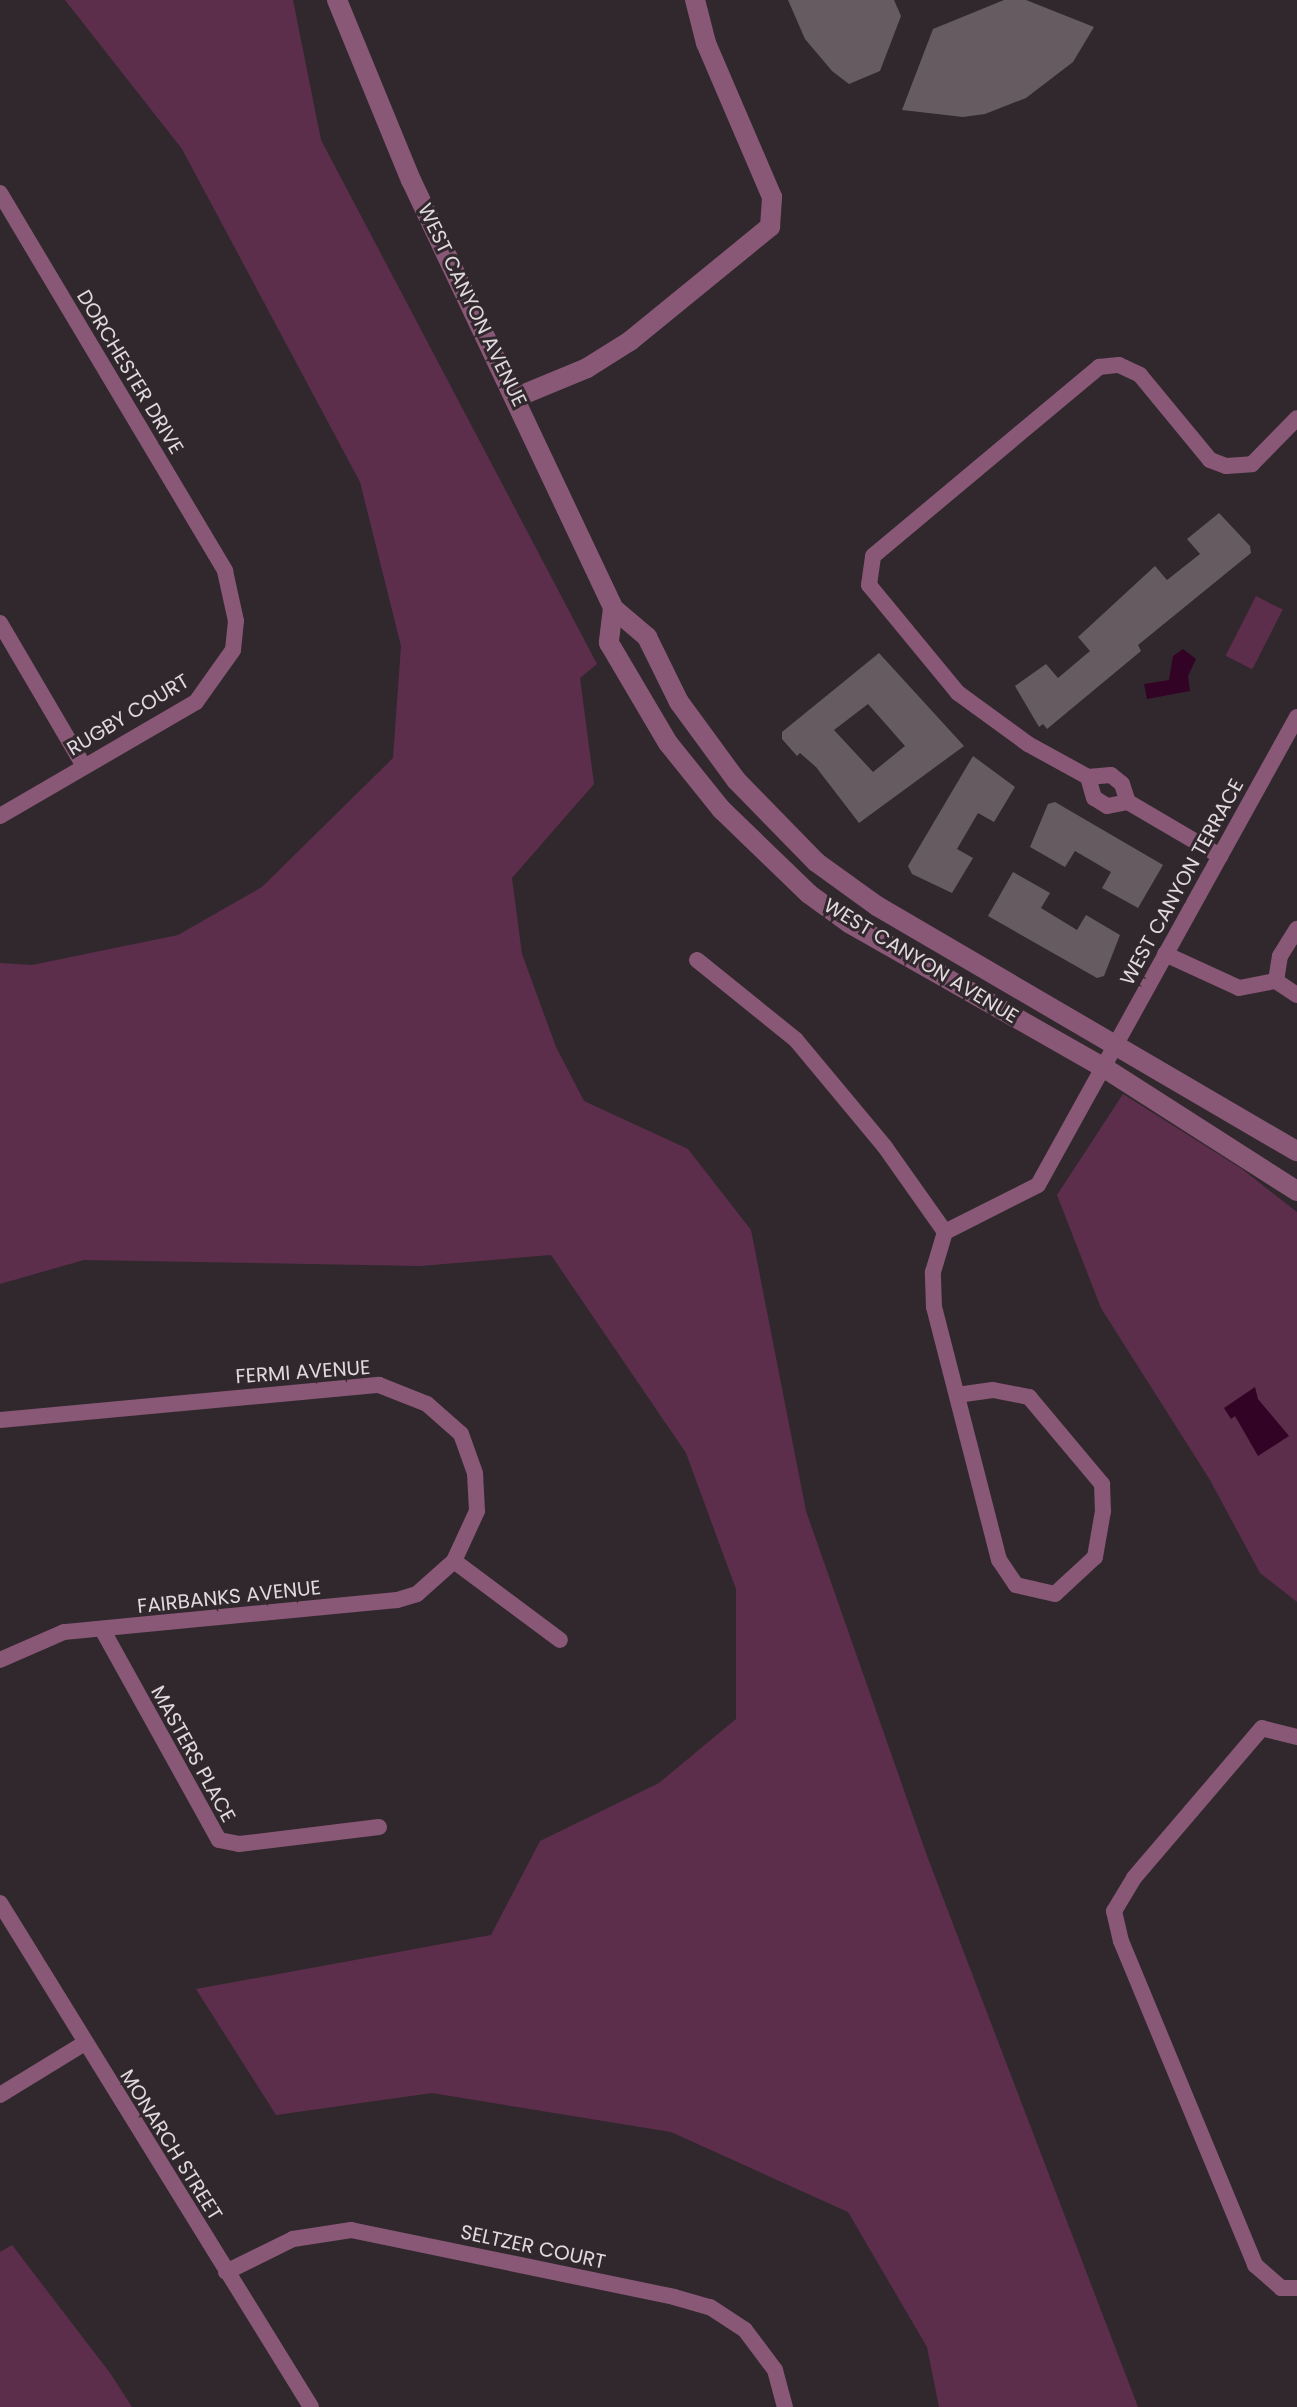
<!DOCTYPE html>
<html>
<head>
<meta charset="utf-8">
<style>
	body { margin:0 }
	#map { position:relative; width:1297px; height:2407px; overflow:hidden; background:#31282d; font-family:Poppins,sans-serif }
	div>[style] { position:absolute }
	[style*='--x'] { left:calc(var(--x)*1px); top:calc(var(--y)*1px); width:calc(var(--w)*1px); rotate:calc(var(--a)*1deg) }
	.green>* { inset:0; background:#5c2e4b; transform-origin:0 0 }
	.water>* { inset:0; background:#330325 }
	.building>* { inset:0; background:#655b61 }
	.minor>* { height:16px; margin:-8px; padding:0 8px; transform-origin:8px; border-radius:8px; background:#895876 }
	.tertiary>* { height:20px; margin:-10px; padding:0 10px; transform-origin:10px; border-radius:10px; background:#895876 }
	span { translate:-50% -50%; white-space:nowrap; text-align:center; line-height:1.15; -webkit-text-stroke:6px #31282d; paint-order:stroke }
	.street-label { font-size:20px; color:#e0d9dd }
</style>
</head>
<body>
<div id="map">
	<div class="green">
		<i style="clip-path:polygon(65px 0,293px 0,321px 140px,597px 664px,580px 678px,594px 784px,512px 878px,522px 954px,556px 1047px,584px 1101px,688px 1149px,751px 1230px,806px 1511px,927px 1856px,1138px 2407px,939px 2407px,927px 2347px,848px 2212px,671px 2132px,432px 2093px,276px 2115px,196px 1989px,491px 1935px,540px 1841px,659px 1783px,736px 1719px,736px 1589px,686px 1453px,551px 1255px,420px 1266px,84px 1260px,0 1284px,0 963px,32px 965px,178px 935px,262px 887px,393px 758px,401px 646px,360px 482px,182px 149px)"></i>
		<i style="left:1256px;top:596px;width:30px;height:67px;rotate:27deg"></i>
		<i style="clip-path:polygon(1123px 1094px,1242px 1169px,1297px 1212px,1297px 1602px,1260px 1573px,1210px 1480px,1101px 1308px,1057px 1195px)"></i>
		<i style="clip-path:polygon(12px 2245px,110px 2373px,132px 2407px,0 2407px,0 2252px)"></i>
	</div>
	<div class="water">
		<i style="clip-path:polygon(1183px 649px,1196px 659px,1188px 676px,1190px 691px,1147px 699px,1144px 684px,1169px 680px,1173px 656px)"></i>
		<i style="clip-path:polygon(1255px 1387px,1258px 1399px,1289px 1436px,1258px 1456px,1235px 1416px,1231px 1419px,1224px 1408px)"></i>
	</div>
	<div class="building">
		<i style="clip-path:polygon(788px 0,894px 0,901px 16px,880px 71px,849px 84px,832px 71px,805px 39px)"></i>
		<i style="clip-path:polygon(1004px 0,1026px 0,1094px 27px,1073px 62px,1026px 98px,985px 114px,963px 117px,902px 110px,933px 29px)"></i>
		<i style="clip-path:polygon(1219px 513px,1250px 546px,1251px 553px,1138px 645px,1141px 651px,1047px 729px,1043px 724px,1039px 727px,1015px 686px,1046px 664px,1058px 678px,1090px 651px,1078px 637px,1155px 566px,1167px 580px,1200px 554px,1187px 539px)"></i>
		<i style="clip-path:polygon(evenodd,879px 653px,964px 746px,859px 823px,816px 767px,800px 753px,797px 756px,782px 739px,782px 732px,879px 653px,868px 704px,905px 746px,873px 772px,834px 730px,868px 704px)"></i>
		<i style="clip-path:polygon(973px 756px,1015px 787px,994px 822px,978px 813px,957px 849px,973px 858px,952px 893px,912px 874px,908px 866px)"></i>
		<i style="clip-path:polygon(1055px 802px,1163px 865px,1138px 908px,1102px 888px,1111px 872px,1075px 851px,1065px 867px,1030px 847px,1048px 804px)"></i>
		<i style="clip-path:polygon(1013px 872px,1050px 893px,1041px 908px,1077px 930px,1086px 915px,1120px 935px,1104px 976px,1097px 978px,988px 916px)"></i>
	</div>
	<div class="minor">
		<i style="--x:0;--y:193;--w:440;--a:59.2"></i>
		<i style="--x:225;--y:571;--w:51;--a:77.6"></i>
		<i style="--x:236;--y:621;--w:29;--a:96"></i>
		<i style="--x:233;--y:650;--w:64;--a:125.4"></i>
		<i style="--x:196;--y:702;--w:227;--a:149.8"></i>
		<i style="--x:0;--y:623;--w:166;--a:59.6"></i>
		<i style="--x:1111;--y:775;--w:14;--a:39"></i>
		<i style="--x:1122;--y:784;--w:19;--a:72"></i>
		<i style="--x:1128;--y:802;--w:21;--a:169"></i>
		<i style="--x:1107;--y:806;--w:15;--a:-148"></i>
		<i style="--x:1094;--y:798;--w:22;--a:-106"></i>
		<i style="--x:1088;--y:777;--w:23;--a:-5"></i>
		<i style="--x:1088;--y:777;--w:68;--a:-151.2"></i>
		<i style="--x:1028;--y:744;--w:87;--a:-143.9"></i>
		<i style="--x:958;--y:693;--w:140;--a:-129.5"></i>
		<i style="--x:869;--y:585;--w:29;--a:-82"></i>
		<i style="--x:873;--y:556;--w:295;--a:-39.9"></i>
		<i style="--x:1099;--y:367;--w:20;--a:-6"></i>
		<i style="--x:1119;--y:365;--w:23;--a:25"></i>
		<i style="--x:1140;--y:375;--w:110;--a:50.5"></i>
		<i style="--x:1210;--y:460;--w:17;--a:21"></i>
		<i style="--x:1226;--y:466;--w:26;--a:-4"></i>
		<i style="--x:1252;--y:464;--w:64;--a:-45.6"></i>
		<i style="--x:1128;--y:802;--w:107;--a:30.4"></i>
		<i style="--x:1165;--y:954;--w:81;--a:24.7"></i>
		<i style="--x:1239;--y:988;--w:38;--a:-11"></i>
		<i style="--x:1276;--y:981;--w:25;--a:34"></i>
		<i style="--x:697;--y:960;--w:127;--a:38.9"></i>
		<i style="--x:796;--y:1040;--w:139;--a:50.2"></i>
		<i style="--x:885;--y:1147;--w:104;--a:54.8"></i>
		<i style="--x:1276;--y:981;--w:25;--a:-81"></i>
		<i style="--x:1280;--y:956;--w:32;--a:-58"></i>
		<i style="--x:957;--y:1395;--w:36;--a:-8"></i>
		<i style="--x:993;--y:1390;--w:37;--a:11"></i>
		<i style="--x:1029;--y:1397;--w:114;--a:50"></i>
		<i style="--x:1102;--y:1484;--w:27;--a:88"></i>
		<i style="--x:1103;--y:1511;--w:47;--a:99.9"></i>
		<i style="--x:1095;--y:1557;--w:54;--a:137.2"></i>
		<i style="--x:1055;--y:1594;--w:40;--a:-167"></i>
		<i style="--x:1016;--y:1585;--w:30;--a:-124"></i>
		<i style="--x:999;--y:1560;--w:261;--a:-104.4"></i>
		<i style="--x:934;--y:1307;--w:35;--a:-92"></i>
		<i style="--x:933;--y:1272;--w:42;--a:-73.3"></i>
		<i style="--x:945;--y:1232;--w:104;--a:-26.8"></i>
		<i style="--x:1038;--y:1185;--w:535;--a:-61.04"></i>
		<i style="--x:0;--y:1420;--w:381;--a:-5.3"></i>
		<i style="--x:379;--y:1385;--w:52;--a:21.6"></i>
		<i style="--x:427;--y:1404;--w:45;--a:41.4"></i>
		<i style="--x:461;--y:1434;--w:41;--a:70.3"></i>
		<i style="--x:475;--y:1473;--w:38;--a:87"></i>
		<i style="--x:477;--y:1511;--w:55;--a:114.7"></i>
		<i style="--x:454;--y:1561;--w:50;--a:138.3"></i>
		<i style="--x:417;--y:1594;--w:21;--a:163"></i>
		<i style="--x:397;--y:1600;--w:335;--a:174.5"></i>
		<i style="--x:64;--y:1632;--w:70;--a:156.4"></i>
		<i style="--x:454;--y:1561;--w:132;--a:36.7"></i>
		<i style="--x:102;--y:1629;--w:241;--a:61"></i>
		<i style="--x:219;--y:1840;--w:20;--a:11"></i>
		<i style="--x:239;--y:1844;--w:141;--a:-6.9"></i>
		<i style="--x:1297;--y:1737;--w:36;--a:-166"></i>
		<i style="--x:1262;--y:1728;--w:197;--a:130.5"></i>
		<i style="--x:1134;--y:1878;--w:39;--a:121"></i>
		<i style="--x:1114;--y:1911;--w:31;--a:77"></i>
		<i style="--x:1121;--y:1941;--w:351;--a:67.5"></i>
		<i style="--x:1255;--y:2265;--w:35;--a:41"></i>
		<i style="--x:1281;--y:2288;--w:16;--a:0"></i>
		<i style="--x:0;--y:1903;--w:592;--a:58.32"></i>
		<i style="--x:0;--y:2095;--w:100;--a:-31.5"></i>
		<i style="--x:226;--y:2272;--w:75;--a:-26.2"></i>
		<i style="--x:293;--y:2239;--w:59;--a:-8.8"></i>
		<i style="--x:351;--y:2230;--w:330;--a:11.7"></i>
		<i style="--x:674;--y:2297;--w:37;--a:16"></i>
		<i style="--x:710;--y:2307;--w:42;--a:33.3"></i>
		<i style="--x:745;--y:2330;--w:50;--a:53.1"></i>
		<i style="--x:775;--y:2370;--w:38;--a:75"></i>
	</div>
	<div class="tertiary">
		<i style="--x:337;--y:0;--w:195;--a:67.7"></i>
		<i style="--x:411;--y:180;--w:473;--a:64.7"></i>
		<i style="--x:613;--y:608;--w:45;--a:40.5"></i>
		<i style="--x:647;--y:637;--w:72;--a:63.8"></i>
		<i style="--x:679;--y:702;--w:97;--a:53.8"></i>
		<i style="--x:736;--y:780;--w:115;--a:45.7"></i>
		<i style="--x:816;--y:862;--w:75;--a:35.8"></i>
		<i style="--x:877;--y:906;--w:486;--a:30.3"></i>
		<i style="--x:517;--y:397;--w:76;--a:-22.5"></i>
		<i style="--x:587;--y:368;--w:51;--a:-32.1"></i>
		<i style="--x:630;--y:341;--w:181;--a:-39.2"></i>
		<i style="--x:770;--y:227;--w:30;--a:-86"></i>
		<i style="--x:772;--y:197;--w:168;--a:-113.2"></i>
		<i style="--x:706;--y:43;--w:44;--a:-104.3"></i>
		<i style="--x:613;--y:608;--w:35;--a:97"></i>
		<i style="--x:609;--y:643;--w:116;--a:59.5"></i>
		<i style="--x:668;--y:743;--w:85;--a:51.2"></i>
		<i style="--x:721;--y:809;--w:122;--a:44"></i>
		<i style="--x:809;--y:894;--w:49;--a:35.9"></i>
		<i style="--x:849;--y:923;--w:292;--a:29.6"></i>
		<i style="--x:1103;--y:1067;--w:230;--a:32.6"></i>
	</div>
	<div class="street-label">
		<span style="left:472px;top:305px;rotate:64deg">WEST CANYON AVENUE</span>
		<span style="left:130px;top:372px;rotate:59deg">DORCHESTER DRIVE</span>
		<span style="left:128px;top:715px;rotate:-31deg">RUGBY COURT</span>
		<span style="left:1182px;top:882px;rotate:-61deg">WEST CANYON TERRACE</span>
		<span style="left:921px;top:961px;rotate:31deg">WEST CANYON AVENUE</span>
		<span style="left:303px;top:1372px;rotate:-4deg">FERMI AVENUE</span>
		<span style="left:229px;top:1597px;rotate:-6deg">FAIRBANKS AVENUE</span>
		<span style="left:193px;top:1754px;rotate:61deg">MASTERS PLACE</span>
		<span style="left:171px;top:2145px;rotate:58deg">MONARCH STREET</span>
		<span style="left:533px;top:2247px;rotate:12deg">SELTZER COURT</span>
	</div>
</div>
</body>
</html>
